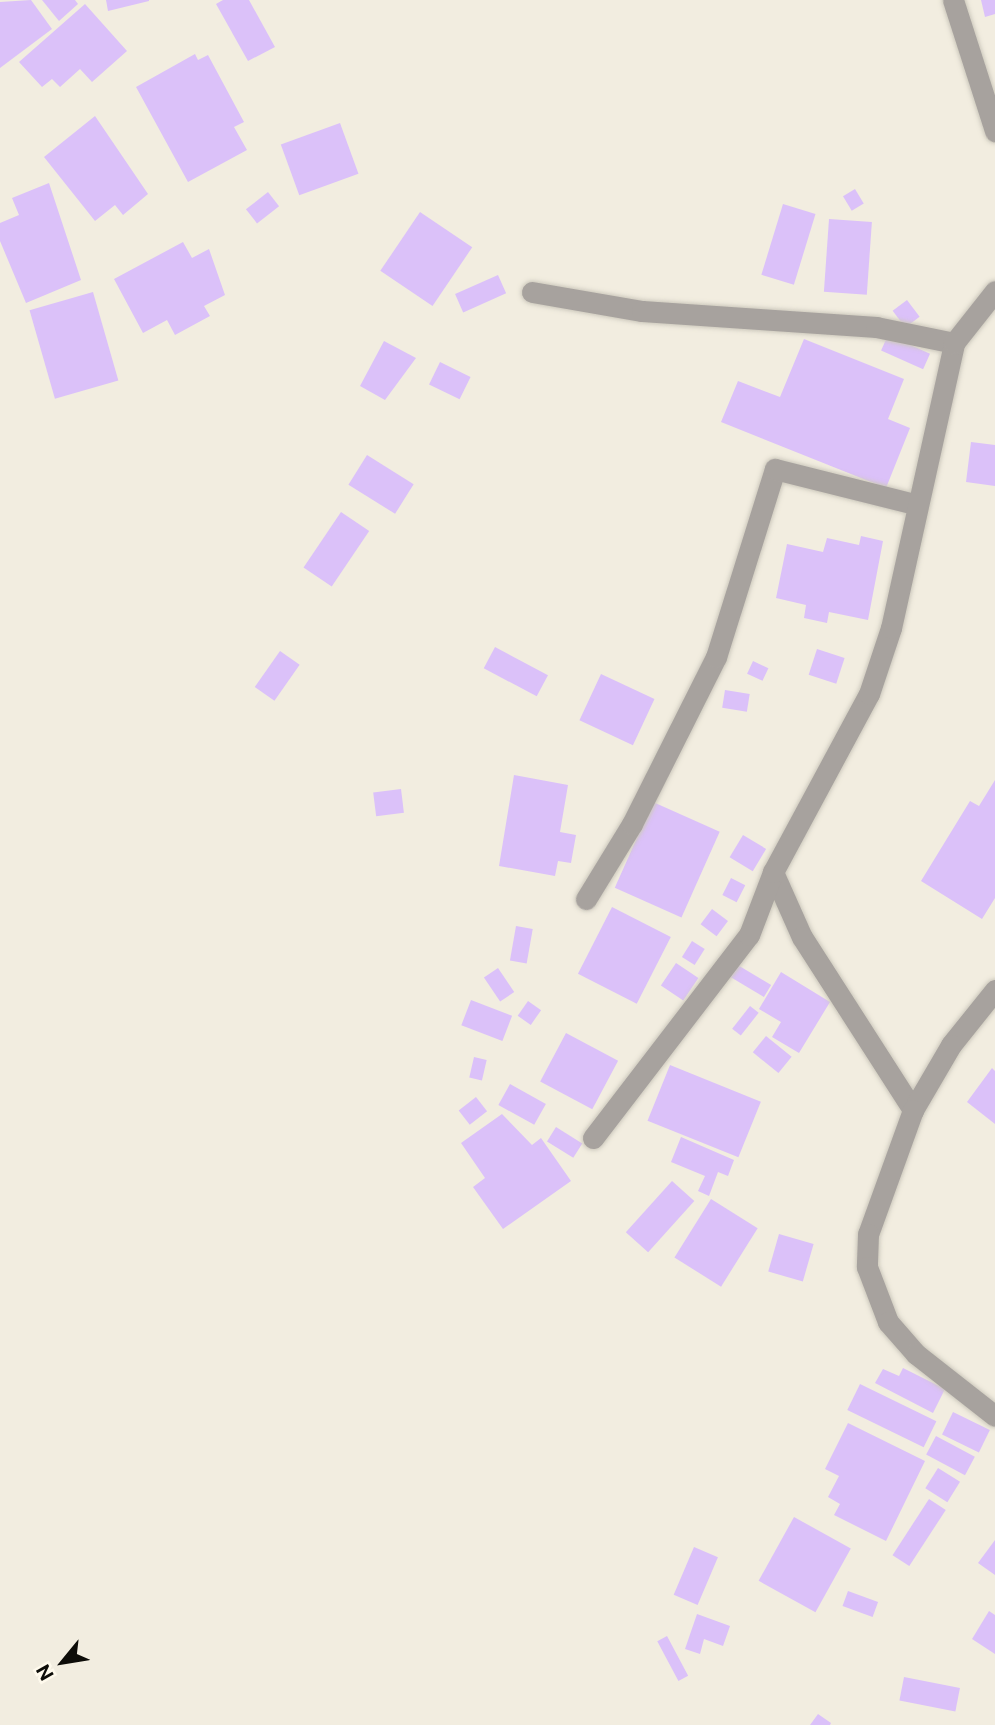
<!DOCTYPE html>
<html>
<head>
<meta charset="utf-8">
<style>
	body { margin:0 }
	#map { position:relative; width:995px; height:1725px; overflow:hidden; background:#f2ede0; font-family:"Public Sans",sans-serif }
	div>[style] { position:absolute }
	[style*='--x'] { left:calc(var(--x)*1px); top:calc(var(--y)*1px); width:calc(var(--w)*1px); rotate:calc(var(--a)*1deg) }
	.building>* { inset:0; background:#dbc1f9; transform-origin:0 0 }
	.roads { filter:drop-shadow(0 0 2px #cdc9bd) drop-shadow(0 0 2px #cdc9bd) }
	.minor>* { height:21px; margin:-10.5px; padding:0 10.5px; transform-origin:10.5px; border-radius:10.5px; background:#a7a29e }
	span { translate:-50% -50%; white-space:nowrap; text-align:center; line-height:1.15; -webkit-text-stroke:7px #fffaed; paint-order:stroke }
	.north { position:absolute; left:28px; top:1627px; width:70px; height:70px; -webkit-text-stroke:5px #fffaed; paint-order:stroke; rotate:240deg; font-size:19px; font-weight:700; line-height:28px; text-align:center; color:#0d0c08 }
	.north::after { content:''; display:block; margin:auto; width:24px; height:32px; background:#0d0c08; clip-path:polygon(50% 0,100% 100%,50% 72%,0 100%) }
</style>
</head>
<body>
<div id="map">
	<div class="building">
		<i style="clip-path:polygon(31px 0,52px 29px,0 68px,0 2px)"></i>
		<i style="clip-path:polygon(42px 0,75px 0,78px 4px,59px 21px)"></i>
		<i style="clip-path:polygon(106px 0,149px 0,149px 1px,108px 11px)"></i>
		<i style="clip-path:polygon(223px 0,249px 0,275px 47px,248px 61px,216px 4px)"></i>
		<i style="clip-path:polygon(981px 0,995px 0,995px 14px,985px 17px)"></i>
		<i style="clip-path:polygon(85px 4px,127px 51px,92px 82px,80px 69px,60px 87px,52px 79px,42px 87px,19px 62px)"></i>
		<i style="clip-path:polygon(195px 54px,198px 60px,208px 55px,244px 122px,234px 127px,247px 150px,188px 182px,136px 87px)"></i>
		<i style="clip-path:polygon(95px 116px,148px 194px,123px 215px,115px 205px,95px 221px,44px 157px)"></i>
		<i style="left:340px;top:123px;width:54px;height:63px;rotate:70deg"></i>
		<i style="clip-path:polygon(49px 183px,81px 280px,26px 303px,0 241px,0 223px,19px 215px,12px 198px)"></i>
		<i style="left:855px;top:189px;width:17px;height:14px;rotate:59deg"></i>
		<i style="left:268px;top:192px;width:18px;height:28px;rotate:52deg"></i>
		<i style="left:783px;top:204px;width:34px;height:74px;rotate:17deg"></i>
		<i style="left:420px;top:212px;width:63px;height:71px;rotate:34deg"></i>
		<i style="left:829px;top:219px;width:43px;height:73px;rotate:4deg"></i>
		<i style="clip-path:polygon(183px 242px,192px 258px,209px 249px,225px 295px,204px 306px,210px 316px,175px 335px,167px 320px,143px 333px,114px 279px)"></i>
		<i style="left:498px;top:275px;width:20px;height:47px;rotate:66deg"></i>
		<i style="left:93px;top:292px;width:92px;height:66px;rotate:74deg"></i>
		<i style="left:907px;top:300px;width:21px;height:18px;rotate:53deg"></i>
		<i style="left:888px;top:335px;width:46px;height:17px;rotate:24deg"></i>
		<i style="clip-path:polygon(804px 339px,904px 379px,888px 419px,910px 428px,886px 488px,721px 422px,738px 381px,780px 397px)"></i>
		<i style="clip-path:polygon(384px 341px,416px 358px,385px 400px,360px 386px)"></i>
		<i style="left:440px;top:362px;width:34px;height:25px;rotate:26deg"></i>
		<i style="clip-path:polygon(971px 442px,995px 445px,995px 486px,966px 482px)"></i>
		<i style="left:367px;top:455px;width:55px;height:35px;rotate:32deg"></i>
		<i style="left:341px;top:512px;width:34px;height:67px;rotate:34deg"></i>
		<i style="clip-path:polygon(861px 536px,883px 541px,868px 620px,829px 612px,827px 623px,804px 618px,806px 605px,776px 598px,787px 544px,823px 552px,827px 538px,859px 545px)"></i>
		<i style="left:495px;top:647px;width:60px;height:24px;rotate:28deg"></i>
		<i style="left:817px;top:649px;width:29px;height:27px;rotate:18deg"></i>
		<i style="left:280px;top:651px;width:24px;height:44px;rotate:35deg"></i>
		<i style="left:753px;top:661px;width:17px;height:14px;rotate:25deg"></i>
		<i style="left:601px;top:674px;width:59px;height:51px;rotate:25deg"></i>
		<i style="left:725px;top:690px;width:25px;height:18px;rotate:9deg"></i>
		<i style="clip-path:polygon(514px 775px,568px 785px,560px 832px,576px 835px,571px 863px,558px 861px,555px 876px,499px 866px)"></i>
		<i style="clip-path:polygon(995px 780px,995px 898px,982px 919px,921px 881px,970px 801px,979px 806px)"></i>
		<i style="left:401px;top:789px;width:24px;height:28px;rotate:83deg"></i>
		<i style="left:653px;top:802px;width:73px;height:94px;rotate:24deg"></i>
		<i style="left:743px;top:835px;width:27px;height:26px;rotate:31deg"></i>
		<i style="left:731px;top:878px;width:16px;height:19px;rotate:27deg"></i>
		<i style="left:612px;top:907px;width:66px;height:75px;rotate:27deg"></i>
		<i style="left:712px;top:909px;width:20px;height:19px;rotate:37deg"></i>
		<i style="left:516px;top:926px;width:17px;height:35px;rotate:10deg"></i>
		<i style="left:692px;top:941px;width:15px;height:19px;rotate:32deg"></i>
		<i style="left:676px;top:963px;width:27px;height:27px;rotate:34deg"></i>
		<i style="left:736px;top:964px;width:41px;height:14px;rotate:31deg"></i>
		<i style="left:498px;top:968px;width:29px;height:17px;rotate:56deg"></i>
		<i style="clip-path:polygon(781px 972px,830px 1002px,799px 1053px,772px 1037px,781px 1022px,759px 1009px)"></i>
		<i style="left:471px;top:1000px;width:44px;height:27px;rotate:21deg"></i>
		<i style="left:528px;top:1001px;width:16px;height:18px;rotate:35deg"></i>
		<i style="left:750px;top:1006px;width:11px;height:29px;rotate:38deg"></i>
		<i style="left:566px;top:1033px;width:59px;height:55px;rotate:28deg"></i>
		<i style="left:766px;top:1036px;width:33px;height:21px;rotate:39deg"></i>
		<i style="left:474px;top:1057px;width:13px;height:21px;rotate:13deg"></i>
		<i style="left:670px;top:1065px;width:98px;height:60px;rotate:22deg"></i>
		<i style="clip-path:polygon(992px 1068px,995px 1071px,995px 1124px,967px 1102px)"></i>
		<i style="left:510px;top:1084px;width:41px;height:24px;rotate:29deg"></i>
		<i style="left:476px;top:1097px;width:18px;height:22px;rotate:52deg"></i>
		<i style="clip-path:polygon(502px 1114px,532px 1145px,541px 1138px,571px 1181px,503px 1229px,473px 1187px,485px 1178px,461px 1143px)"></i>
		<i style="left:556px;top:1127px;width:31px;height:17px;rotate:32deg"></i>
		<i style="clip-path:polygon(681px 1137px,734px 1160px,728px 1176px,718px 1172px,709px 1196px,698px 1191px,705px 1176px,671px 1162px)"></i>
		<i style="left:672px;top:1181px;width:30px;height:69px;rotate:42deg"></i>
		<i style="left:711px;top:1199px;width:55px;height:69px;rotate:32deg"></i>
		<i style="left:779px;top:1234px;width:36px;height:39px;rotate:16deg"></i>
		<i style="clip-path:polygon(903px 1368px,945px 1389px,933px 1413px,875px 1383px,883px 1369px,899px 1376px)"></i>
		<i style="left:860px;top:1384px;width:85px;height:29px;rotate:26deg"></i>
		<i style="left:953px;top:1412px;width:41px;height:25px;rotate:26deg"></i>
		<i style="clip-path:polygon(848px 1423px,925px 1461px,886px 1541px,834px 1515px,840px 1504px,828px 1497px,839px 1476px,825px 1469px)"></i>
		<i style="left:936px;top:1436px;width:44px;height:21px;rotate:28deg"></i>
		<i style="left:938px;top:1468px;width:26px;height:24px;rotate:32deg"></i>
		<i style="left:929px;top:1499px;width:20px;height:67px;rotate:33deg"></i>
		<i style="left:794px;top:1517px;width:65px;height:73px;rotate:29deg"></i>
		<i style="clip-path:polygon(995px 1540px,995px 1575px,978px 1563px)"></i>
		<i style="left:694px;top:1547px;width:26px;height:52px;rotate:23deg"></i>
		<i style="left:848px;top:1591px;width:32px;height:16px;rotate:20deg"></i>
		<i style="clip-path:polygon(989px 1611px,995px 1615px,995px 1654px,972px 1639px)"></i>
		<i style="clip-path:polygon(697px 1614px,730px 1626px,723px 1646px,704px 1639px,700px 1654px,685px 1649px)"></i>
		<i style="left:667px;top:1636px;width:45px;height:11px;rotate:62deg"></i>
		<i style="left:904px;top:1677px;width:57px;height:24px;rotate:11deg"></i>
		<i style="clip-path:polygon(818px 1714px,831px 1723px,830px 1725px,810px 1725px)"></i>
	</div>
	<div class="roads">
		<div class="minor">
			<i style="--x:953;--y:0;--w:138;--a:72.2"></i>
			<i style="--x:532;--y:292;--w:112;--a:9.8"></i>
			<i style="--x:642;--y:311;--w:235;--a:3.9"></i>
			<i style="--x:876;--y:327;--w:80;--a:11.6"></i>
			<i style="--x:773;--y:872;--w:71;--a:66"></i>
			<i style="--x:802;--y:937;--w:206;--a:57.3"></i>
			<i style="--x:586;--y:899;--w:88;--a:-58.5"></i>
			<i style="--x:632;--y:824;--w:187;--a:-63.3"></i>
			<i style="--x:716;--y:657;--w:197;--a:-72.6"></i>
			<i style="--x:775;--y:469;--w:143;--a:14.1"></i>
			<i style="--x:995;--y:990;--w:70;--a:128.7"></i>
			<i style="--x:951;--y:1045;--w:75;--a:120.3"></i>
			<i style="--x:913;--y:1110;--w:132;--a:109.9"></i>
			<i style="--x:868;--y:1234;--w:33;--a:92"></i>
			<i style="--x:867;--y:1267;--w:59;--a:69.1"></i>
			<i style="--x:888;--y:1322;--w:43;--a:48.8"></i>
			<i style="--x:916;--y:1354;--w:100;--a:38.1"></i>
			<i style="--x:593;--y:1138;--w:256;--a:-52.5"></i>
			<i style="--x:749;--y:935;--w:67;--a:-69.1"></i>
			<i style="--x:773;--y:872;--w:202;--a:-61.7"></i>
			<i style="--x:869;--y:694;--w:70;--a:-71.6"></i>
			<i style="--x:891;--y:628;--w:292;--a:-77.5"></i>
			<i style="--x:954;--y:343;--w:66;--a:-51.7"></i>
		</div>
	</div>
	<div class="north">N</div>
</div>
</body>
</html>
